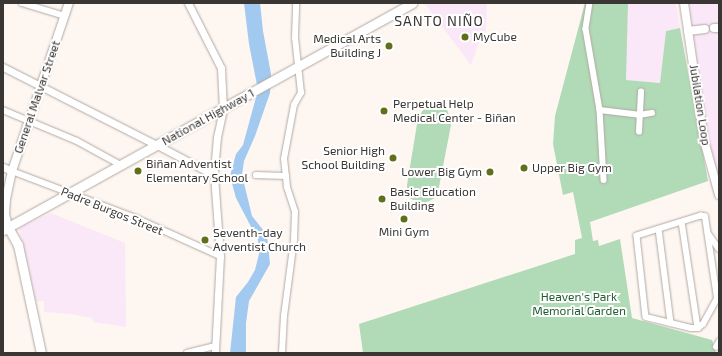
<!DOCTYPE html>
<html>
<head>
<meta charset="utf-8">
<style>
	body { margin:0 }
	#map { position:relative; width:722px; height:356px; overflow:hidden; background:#fef6f1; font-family:"Exo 2",sans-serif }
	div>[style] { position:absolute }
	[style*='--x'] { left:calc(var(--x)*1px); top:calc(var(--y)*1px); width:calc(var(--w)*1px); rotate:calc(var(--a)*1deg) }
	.commercial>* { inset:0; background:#fae8f9 }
	.green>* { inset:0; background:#b1dab6 }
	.water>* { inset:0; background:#a2c9f0 }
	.roads { filter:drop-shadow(0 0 1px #b2a9a2) drop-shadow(0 0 1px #b2a9a2) }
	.minor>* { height:5.5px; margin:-2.75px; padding:0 2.75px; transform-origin:2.75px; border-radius:2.75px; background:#fff }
	.tertiary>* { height:7px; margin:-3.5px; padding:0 3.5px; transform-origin:3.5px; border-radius:3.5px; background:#fff }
	.secondary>* { height:8px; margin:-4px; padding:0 4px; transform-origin:4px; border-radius:4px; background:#fff }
	.trunk>* { height:9px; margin:-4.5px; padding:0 4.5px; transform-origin:4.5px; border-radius:4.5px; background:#fff }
	.dots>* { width:11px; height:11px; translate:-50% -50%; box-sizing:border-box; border:2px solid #fff; border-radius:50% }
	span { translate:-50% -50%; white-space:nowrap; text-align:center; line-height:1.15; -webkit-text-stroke:4px #fff; paint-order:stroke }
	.poi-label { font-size:12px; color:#3a3633 }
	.left { translate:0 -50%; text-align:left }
	.right { translate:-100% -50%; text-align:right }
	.street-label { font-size:12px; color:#3a3633 }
	.park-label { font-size:12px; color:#205e2e }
	.quarter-label { font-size:14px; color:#3a3633; letter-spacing:1px }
	.frame { position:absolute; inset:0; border:4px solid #3a3633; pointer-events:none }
</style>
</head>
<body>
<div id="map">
	<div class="commercial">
		<i style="clip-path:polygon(427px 3px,487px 3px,486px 30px,478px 45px,471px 65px,425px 4px)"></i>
		<i style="clip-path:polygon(628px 3px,676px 3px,680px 28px,666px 31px,660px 83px,625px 80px)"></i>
		<i style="clip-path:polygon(689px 3px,719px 3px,719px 178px,708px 137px)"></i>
		<i style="clip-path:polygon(51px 213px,125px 243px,126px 327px,93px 322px,92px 318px,71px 314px,44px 312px,44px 301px,36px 301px,19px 228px)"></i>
	</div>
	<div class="green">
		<i style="clip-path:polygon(585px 3px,628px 3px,626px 80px,660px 83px,666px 31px,680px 28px,708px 181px,590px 222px,593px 241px,598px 240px,599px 246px,620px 239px,632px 318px,712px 340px,716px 353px,363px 353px,359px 324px,575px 254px,575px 240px,582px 238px,573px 192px,563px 195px,553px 144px,555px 116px)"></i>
		<i style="clip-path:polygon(431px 105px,442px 107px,447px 110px,451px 119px,451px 125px,438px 192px,435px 198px,423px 204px,411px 199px,407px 193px,407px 185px,418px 118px,425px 107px)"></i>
	</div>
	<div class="water">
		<i style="clip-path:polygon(244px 3px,260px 3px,263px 31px,271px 74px,270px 93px,255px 136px,244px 161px,242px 175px,252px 216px,267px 235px,270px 264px,249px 301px,246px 323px,246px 353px,230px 353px,236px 297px,248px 282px,255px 270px,259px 254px,258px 240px,236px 198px,230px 176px,236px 154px,243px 145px,258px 90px,249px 44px)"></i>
	</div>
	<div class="roads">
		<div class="minor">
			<i style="--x:22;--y:3;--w:45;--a:16.8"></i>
			<i style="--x:590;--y:3;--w:26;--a:99"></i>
			<i style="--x:586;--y:29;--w:82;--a:80.2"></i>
			<i style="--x:600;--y:110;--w:70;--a:86.7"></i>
			<i style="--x:3;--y:110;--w:80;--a:22.7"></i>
			<i style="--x:77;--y:141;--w:50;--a:28.6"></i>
			<i style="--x:600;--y:110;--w:39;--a:7"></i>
			<i style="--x:639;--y:115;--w:13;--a:-9"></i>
			<i style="--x:639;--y:132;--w:40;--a:-87.1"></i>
			<i style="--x:12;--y:171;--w:133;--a:20.8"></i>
			<i style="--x:136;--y:218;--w:92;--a:24.3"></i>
			<i style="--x:256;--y:175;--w:30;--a:2"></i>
			<i style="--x:682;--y:222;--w:107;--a:81.4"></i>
			<i style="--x:659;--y:229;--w:95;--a:82.7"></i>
			<i style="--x:708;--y:233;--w:19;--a:55"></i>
			<i style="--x:717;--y:298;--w:82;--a:-98.4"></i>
			<i style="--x:705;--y:217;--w:4;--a:-166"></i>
			<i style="--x:701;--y:216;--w:67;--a:162.6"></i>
			<i style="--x:637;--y:236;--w:81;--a:83.7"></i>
			<i style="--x:646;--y:317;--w:46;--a:13.7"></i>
			<i style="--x:691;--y:328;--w:7;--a:0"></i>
			<i style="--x:698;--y:328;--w:6;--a:-39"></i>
			<i style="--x:703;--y:324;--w:33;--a:-61"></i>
			<i style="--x:716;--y:347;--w:6;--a:-59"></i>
			<i style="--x:187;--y:353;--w:29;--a:-14"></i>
			<i style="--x:282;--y:353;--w:37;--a:-87"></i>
			<i style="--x:284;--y:316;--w:77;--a:-82.5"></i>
			<i style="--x:294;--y:240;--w:28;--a:-88"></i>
			<i style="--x:295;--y:212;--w:26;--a:-108"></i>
			<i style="--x:287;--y:187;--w:28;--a:-96"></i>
			<i style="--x:284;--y:159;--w:55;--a:-79.5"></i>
			<i style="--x:294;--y:105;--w:14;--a:-60"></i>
			<i style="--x:301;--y:93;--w:55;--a:-96.2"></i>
			<i style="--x:295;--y:38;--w:35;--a:-88"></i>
		</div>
		<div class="tertiary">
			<i style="--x:188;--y:3;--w:73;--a:63.1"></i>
			<i style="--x:221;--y:68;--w:41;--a:87.2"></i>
			<i style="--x:223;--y:109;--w:29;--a:102"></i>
			<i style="--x:217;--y:137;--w:38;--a:95"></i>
			<i style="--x:214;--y:175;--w:81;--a:85.8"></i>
			<i style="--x:220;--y:256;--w:97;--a:93"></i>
			<i style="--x:3;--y:67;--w:173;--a:26.9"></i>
			<i style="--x:157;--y:145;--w:64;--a:27.8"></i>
			<i style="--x:3;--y:167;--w:10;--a:24"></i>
		</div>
		<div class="secondary">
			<i style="--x:684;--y:3;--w:138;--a:81.7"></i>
			<i style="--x:704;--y:140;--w:57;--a:74.7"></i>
			<i style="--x:714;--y:28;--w:5;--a:0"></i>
			<i style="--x:688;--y:31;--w:17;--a:-7"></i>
			<i style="--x:8;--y:227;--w:13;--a:-103"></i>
			<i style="--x:5;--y:214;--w:15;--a:-86"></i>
			<i style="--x:6;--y:199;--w:29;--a:-78"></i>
			<i style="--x:12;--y:171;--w:177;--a:-71.3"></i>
		</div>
		<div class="trunk">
			<i style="--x:8;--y:227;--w:21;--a:61"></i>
			<i style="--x:18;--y:245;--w:110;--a:78"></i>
			<i style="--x:3;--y:230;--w:468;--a:-29"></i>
		</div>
	</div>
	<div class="dots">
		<i style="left:465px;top:37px;background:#626f19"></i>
		<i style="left:389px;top:46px;background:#626f19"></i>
		<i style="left:384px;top:111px;background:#626f19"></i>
		<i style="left:393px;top:158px;background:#626f19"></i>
		<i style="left:524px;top:168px;background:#626f19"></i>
		<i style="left:138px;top:171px;background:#626f19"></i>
		<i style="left:490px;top:172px;background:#626f19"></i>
		<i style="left:382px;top:199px;background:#626f19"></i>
		<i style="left:404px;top:219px;background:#626f19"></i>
		<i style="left:205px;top:240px;background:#626f19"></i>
	</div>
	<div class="poi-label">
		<span class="left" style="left:473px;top:37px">MyCube</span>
		<span class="right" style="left:381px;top:46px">Medical Arts<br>Building J</span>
		<span class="left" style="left:393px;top:111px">Perpetual Help<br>Medical Center - Biñan</span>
		<span class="right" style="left:385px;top:158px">Senior High<br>School Building</span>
		<span class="left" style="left:146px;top:171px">Biñan Adventist<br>Elementary School</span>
		<span class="left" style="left:532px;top:168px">Upper Big Gym</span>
		<span class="right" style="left:482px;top:172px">Lower Big Gym</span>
		<span class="left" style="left:390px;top:199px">Basic Education<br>Building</span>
		<span style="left:404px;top:232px">Mini Gym</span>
		<span class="left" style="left:213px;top:240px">Seventh-day<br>Adventist Church</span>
	</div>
	<div class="street-label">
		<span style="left:37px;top:97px;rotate:-71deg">General Malvar Street</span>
		<span style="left:700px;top:105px;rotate:81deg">Jubilation Loop</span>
		<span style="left:208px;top:117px;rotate:-29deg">National Highway 1</span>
		<span style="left:112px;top:211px;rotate:22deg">Padre Burgos Street</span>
	</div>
	<div class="park-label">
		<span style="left:579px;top:304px">Heaven's Park<br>Memorial Garden</span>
	</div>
	<div class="quarter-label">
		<span style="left:439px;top:21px">SANTO NIÑO</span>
	</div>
	<div class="frame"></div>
</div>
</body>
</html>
